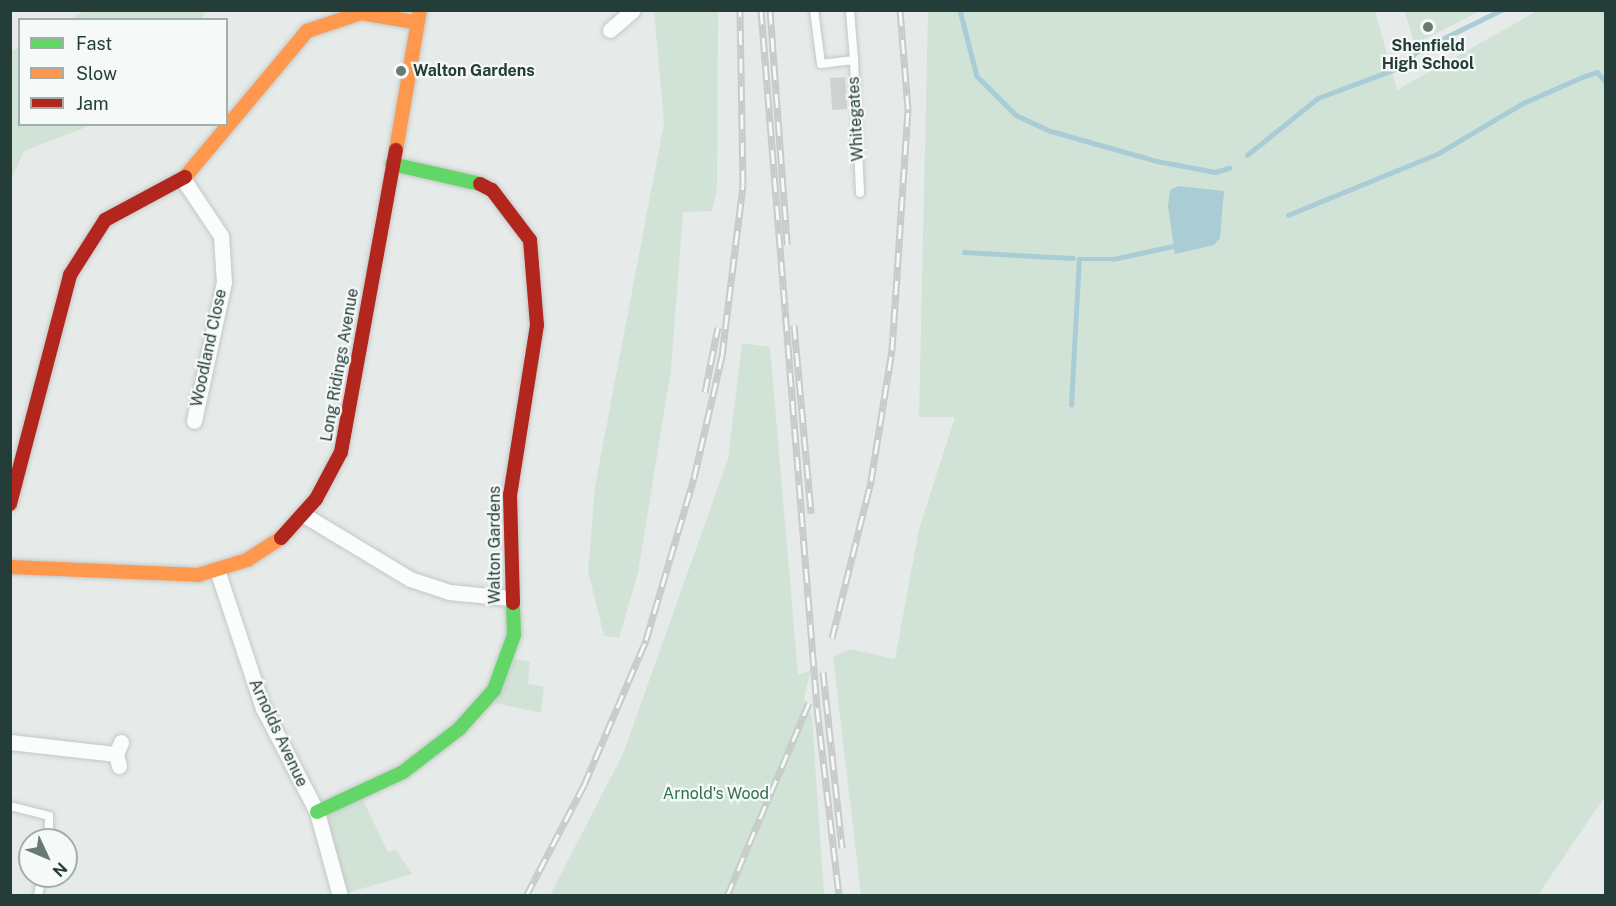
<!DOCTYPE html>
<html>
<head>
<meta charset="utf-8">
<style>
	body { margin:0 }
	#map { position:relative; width:1616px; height:906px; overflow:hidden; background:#e6ebe9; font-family:"Public Sans",sans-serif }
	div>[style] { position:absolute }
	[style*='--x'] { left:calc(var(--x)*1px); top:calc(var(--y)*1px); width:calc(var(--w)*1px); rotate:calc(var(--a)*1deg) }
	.green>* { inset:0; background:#d1e3d7 }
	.water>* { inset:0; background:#aaccd5 }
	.stream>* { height:4.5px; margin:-2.25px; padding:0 2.25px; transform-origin:2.25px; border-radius:2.25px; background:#aaccd5 }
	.building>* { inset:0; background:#cdd2d0; transform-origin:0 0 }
	.roads { filter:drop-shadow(0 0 2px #c3c8c6) drop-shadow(0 0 2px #c3c8c6) }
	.lane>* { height:8px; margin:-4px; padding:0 4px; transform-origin:4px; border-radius:4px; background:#fbfcfc }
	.street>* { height:15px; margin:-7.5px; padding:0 7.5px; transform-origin:7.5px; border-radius:7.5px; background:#fbfcfc }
	.fast>* { height:14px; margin:-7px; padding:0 7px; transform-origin:7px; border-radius:7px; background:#63d668 }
	.slow>* { height:14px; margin:-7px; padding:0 7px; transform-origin:7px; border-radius:7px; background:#ff974d }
	.jam>* { height:14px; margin:-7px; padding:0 7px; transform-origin:7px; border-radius:7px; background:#b3261e }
	.rail>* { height:7px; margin-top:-3.5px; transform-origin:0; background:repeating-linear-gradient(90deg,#f5f9f7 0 14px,#c7ccca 0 28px); box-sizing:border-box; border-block:2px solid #c7ccca }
	.dots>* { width:16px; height:16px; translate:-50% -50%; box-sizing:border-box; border:3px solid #f5f9f7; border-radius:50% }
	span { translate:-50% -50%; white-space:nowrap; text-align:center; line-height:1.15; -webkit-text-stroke:4.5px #f5f9f7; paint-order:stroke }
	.poi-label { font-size:16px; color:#253d38; font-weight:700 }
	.left { translate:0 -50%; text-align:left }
	.street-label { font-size:16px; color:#253d38 }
	.park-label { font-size:16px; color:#32714f }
	.frame { position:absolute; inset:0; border:12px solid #253d38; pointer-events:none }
	.legend { position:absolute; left:18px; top:18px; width:210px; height:108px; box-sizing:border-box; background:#f5f9f7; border:2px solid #a2aeab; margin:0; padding:8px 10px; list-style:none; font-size:18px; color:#253d38 }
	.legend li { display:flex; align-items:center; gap:12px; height:30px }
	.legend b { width:30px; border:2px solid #a2aeab }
	.north { position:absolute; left:18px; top:828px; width:60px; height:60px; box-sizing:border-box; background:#f5f9f7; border:2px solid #a2aeab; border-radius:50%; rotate:134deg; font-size:16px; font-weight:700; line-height:24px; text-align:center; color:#253d38 }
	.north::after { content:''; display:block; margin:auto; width:21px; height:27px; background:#697a76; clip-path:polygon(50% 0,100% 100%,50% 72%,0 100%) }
</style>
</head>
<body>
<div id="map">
	<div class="green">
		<i style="clip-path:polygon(86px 10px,206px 10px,206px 11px,201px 19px,70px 19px)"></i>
		<i style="clip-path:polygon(1404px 10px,1480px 10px,1480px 11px,1415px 44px)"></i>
		<i style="clip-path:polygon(654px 11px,718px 11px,717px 188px,712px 211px,683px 212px,671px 370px,638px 573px,619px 638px,604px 636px,588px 571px,595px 486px,664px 123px)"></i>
		<i style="clip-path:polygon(928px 11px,1375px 11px,1397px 90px,1537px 11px,1605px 11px,1605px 796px,1538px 895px,861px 895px,833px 657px,850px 649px,895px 659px,919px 529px,955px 417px,919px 417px)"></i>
		<i style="clip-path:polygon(19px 48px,20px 124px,92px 125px,24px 151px,11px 180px,11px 51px)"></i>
		<i style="clip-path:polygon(742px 343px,770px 347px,798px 675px,811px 670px,804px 698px,812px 717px,824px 895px,550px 895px,623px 754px,728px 459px)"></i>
		<i style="clip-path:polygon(509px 658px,530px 662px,528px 684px,544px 687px,541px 713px,495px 703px)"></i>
		<i style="clip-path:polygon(360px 794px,388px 852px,396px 850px,412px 874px,340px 895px,317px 812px)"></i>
	</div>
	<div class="water">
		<i style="clip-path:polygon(1179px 186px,1224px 191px,1220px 238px,1214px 245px,1175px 254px,1168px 207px,1170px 190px)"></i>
	</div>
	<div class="stream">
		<i style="--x:960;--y:10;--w:68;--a:75.6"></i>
		<i style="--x:977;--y:76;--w:55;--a:45"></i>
		<i style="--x:1016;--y:115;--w:38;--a:25"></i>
		<i style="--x:1051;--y:131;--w:110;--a:15.8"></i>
		<i style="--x:1157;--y:161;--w:59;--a:10.7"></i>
		<i style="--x:1215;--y:172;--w:15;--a:-16"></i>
		<i style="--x:1247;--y:155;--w:91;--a:-38.8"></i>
		<i style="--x:1318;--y:98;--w:91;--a:-20.6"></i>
		<i style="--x:1403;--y:66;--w:19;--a:-47"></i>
		<i style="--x:1416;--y:52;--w:95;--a:-26.3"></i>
		<i style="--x:1288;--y:215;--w:163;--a:-22.3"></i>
		<i style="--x:1439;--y:153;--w:98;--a:-30.8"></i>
		<i style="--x:1523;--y:103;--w:64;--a:-23.8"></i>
		<i style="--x:1582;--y:77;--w:16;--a:-18"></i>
		<i style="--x:1597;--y:72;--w:13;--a:48"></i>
		<i style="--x:964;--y:252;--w:109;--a:3.2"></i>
		<i style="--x:1071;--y:405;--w:146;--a:-86.9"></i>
		<i style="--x:1079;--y:259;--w:34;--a:0"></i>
		<i style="--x:1113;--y:259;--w:61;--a:-12.2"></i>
	</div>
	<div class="building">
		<i style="left:845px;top:77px;width:32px;height:15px;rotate:86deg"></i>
	</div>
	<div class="roads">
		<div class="lane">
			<i style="--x:814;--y:10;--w:54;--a:82.6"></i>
			<i style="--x:821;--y:64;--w:33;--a:-7"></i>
			<i style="--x:854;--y:60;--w:133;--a:87.4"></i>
			<i style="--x:850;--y:10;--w:50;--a:85.4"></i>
			<i style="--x:10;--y:806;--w:40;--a:14.4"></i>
			<i style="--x:49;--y:816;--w:24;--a:90"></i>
			<i style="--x:38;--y:896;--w:20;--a:-79"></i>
		</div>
		<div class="street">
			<i style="--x:610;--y:30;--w:30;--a:-41"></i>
			<i style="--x:183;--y:179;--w:69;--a:56.3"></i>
			<i style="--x:221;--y:236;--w:46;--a:86.3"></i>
			<i style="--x:224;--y:282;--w:142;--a:102.2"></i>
			<i style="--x:304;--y:515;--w:124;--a:31.1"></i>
			<i style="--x:410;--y:579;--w:41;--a:18.4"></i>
			<i style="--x:449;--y:592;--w:62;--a:5.5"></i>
			<i style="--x:217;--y:570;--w:145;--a:71.6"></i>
			<i style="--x:263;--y:708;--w:117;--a:62.6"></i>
			<i style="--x:317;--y:812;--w:87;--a:74.7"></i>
			<i style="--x:10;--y:742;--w:107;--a:6.5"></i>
			<i style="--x:119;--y:766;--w:12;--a:-104"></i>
			<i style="--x:116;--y:754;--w:13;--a:-67"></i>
		</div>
		<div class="fast">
			<i style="--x:392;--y:164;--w:90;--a:12.8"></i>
			<i style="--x:317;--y:812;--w:95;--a:-24.9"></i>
			<i style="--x:403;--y:772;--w:71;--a:-37.5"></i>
			<i style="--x:459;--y:729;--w:52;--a:-48.1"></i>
			<i style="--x:494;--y:690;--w:59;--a:-70"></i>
			<i style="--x:514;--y:635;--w:32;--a:-92"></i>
		</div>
		<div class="slow">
			<i style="--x:396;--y:150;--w:142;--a:-80.3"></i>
			<i style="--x:185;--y:177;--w:190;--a:-50.1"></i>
			<i style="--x:307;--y:31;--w:57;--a:-18.4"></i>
			<i style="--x:361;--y:13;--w:54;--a:9.6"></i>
			<i style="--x:10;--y:567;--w:188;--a:2.4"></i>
			<i style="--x:198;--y:575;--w:51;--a:-17"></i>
			<i style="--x:247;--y:560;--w:40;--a:-32.9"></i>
		</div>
		<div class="jam">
			<i style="--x:480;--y:184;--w:13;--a:27"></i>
			<i style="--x:492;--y:190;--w:63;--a:52.8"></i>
			<i style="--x:530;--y:240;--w:85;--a:85.3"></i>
			<i style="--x:537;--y:325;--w:172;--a:99"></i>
			<i style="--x:510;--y:495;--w:108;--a:88.4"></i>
			<i style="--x:10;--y:504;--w:237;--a:-75.3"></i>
			<i style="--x:70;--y:275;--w:65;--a:-57.5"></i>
			<i style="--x:105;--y:220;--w:91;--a:-28.3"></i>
			<i style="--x:281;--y:538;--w:52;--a:-48.1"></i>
			<i style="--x:316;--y:499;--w:53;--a:-62"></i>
			<i style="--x:341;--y:452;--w:307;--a:-79.7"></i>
		</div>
	</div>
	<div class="rail">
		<i style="--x:761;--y:10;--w:700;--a:85.41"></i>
		<i style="--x:817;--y:708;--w:189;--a:83.3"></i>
		<i style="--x:770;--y:10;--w:235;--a:85.8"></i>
		<i style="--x:794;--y:325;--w:189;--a:84.8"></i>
		<i style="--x:705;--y:392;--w:66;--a:-78.7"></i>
		<i style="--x:832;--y:638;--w:162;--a:-76"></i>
		<i style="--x:871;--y:481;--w:133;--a:-80.9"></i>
		<i style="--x:892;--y:350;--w:242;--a:-86.2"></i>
		<i style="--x:908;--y:109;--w:99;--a:-94.6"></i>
		<i style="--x:823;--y:672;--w:177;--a:83.8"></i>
		<i style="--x:526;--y:896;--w:125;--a:-62.4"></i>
		<i style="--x:584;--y:785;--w:158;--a:-66.8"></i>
		<i style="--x:646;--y:640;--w:169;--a:-73.5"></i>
		<i style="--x:694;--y:478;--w:125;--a:-77.1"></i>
		<i style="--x:722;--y:356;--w:173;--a:-83"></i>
		<i style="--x:743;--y:184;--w:174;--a:-91"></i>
		<i style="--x:727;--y:896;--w:210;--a:-67"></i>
	</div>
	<div class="dots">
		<i style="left:1428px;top:27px;background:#697a76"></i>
		<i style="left:401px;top:71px;background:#697a76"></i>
	</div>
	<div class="poi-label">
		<span style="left:1428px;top:55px">Shenfield<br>High School</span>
		<span class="left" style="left:413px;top:71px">Walton Gardens</span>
	</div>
	<div class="street-label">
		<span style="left:856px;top:119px;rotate:-93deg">Whitegates</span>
		<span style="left:209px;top:348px;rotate:-78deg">Woodland Close</span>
		<span style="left:340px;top:365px;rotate:-80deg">Long Ridings Avenue</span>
		<span style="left:495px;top:545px;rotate:-90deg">Walton Gardens</span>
		<span style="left:278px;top:733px;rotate:65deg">Arnolds Avenue</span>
	</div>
	<div class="park-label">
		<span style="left:716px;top:794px">Arnold's Wood</span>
	</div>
	<div class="frame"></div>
	<ul class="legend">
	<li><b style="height:8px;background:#63d668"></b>Fast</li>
	<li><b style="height:8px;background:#ff974d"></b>Slow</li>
	<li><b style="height:8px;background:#b3261e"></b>Jam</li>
	</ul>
	<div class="north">N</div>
</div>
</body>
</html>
